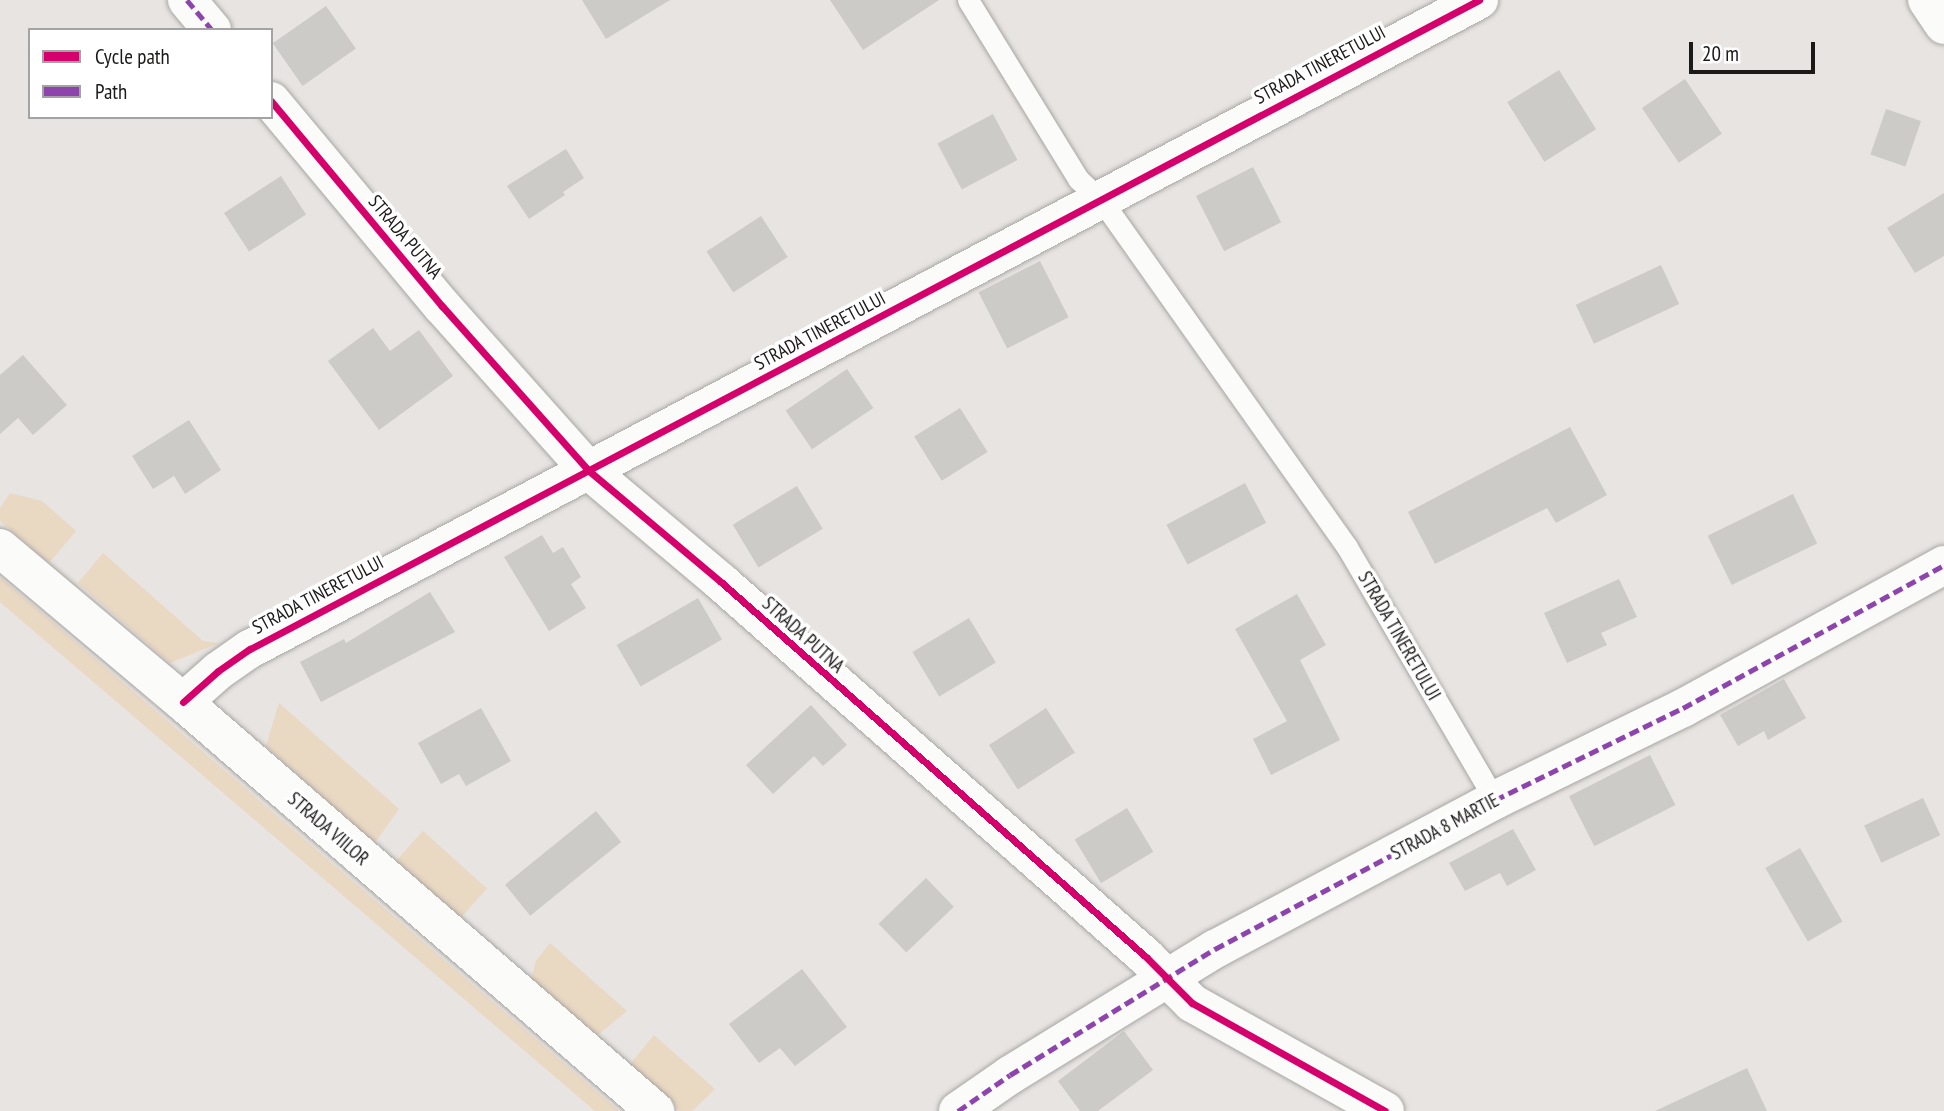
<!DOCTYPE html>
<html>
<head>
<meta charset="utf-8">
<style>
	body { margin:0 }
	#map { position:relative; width:1944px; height:1111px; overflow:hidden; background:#e7e4e1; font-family:"PT Sans Narrow",sans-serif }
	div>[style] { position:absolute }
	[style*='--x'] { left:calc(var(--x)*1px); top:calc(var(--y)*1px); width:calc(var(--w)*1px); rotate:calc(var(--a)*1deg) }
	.green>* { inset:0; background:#e9d8c2; transform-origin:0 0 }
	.building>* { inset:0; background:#cdcbc8; transform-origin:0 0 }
	.roads { filter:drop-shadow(0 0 2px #a8a6a3) drop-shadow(0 0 2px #a8a6a3) }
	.service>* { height:21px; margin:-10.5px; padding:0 10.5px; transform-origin:10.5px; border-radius:10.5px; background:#fbfbfa }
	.minor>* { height:38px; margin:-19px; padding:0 19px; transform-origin:19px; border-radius:19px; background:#fbfbfa }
	.tertiary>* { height:38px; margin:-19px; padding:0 19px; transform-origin:19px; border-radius:19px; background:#fbfbfa }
	.quiet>* { height:5px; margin-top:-2.5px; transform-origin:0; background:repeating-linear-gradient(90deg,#8e44ad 0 10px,transparent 0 15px) }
	.cycleway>* { height:7px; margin:-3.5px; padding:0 3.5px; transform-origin:3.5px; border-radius:3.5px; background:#d6006c }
	span { translate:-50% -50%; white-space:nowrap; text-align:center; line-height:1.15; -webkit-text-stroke:7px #fff; paint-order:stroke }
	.street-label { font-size:19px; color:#1c1a18 }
	.legend { position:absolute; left:28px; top:28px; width:245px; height:91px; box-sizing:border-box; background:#fff; border:2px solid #a4a3a3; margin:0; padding:9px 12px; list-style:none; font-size:21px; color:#1c1a18 }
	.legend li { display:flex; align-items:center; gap:14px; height:35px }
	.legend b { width:35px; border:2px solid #a4a3a3 }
	.scale { position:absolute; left:1689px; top:42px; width:126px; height:32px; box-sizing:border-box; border:4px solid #1c1a18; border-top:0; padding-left:9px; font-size:21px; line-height:24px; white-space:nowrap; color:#1c1a18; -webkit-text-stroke:5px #fff; paint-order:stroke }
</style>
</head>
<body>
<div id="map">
	<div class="green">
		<i style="clip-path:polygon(10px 493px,42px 501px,76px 531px,49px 563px,0 521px,0 508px)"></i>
		<i style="clip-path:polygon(103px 553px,203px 641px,219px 643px,170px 663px,78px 583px)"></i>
		<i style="clip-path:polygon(0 577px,63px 631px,619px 1111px,595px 1111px,0 602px)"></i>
		<i style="clip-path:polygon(279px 703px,399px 809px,374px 844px,266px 746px)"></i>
		<i style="left:423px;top:831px;width:86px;height:40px;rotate:42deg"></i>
		<i style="clip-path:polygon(550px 943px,627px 1011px,594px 1038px,531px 980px,536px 961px)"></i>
		<i style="clip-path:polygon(654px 1035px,715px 1089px,692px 1111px,680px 1111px,628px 1067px)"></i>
	</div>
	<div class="building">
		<i style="clip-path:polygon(582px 0,670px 0,606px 39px)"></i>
		<i style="clip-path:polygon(830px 0,939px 0,863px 50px)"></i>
		<i style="left:326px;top:6px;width:52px;height:65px;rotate:55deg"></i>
		<i style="left:1559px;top:70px;width:70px;height:61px;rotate:58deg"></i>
		<i style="left:1685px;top:79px;width:66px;height:52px;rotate:56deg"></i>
		<i style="left:1886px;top:109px;width:37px;height:48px;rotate:19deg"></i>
		<i style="left:993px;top:114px;width:52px;height:63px;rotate:62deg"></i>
		<i style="clip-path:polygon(566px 149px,584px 178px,563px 192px,565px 195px,529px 219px,507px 186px)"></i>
		<i style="left:1253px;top:167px;width:62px;height:64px;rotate:63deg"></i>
		<i style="left:281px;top:176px;width:46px;height:68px;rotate:57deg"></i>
		<i style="clip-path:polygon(1944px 193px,1944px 256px,1915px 273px,1887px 228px)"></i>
		<i style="left:761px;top:216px;width:49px;height:65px;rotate:57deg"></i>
		<i style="left:1040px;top:261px;width:63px;height:69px;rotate:63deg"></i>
		<i style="left:1661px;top:265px;width:43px;height:94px;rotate:65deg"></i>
		<i style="clip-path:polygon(373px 328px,390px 351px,419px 330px,453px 376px,379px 430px,328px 361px)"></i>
		<i style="clip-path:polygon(23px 355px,67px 405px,33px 435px,18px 418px,0 434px,0 375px)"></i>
		<i style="left:847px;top:369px;width:47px;height:74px;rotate:56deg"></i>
		<i style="left:960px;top:408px;width:52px;height:54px;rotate:58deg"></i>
		<i style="clip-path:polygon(189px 420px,221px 470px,185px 494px,174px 476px,153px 489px,132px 456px)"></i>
		<i style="clip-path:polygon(1570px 427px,1607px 495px,1556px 523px,1547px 508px,1435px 564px,1408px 512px)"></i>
		<i style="left:1245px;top:483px;width:45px;height:89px;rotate:62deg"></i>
		<i style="left:797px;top:486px;width:50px;height:75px;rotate:59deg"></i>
		<i style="left:1793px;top:494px;width:55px;height:95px;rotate:64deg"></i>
		<i style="clip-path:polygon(542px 535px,553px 553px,563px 547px,581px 577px,571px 584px,586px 608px,549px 631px,504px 557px)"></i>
		<i style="clip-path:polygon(1619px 579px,1637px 617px,1601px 633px,1607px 645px,1567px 663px,1544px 613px)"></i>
		<i style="clip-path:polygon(430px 592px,455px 632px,321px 702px,300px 662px,344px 639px,346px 643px)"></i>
		<i style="clip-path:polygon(1297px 594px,1326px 645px,1300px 660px,1340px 740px,1271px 775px,1253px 739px,1287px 721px,1235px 629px)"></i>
		<i style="left:698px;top:598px;width:48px;height:94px;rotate:60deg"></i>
		<i style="left:969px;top:618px;width:52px;height:66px;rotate:59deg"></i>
		<i style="clip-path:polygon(1784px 679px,1806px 718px,1768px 740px,1764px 731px,1738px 746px,1720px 715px)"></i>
		<i style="clip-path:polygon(811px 705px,847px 745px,823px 766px,814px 756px,773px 794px,746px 765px)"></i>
		<i style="clip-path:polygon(481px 708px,511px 761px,466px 786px,459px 774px,441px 784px,418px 743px)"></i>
		<i style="left:1046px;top:708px;width:53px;height:68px;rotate:57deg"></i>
		<i style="left:1650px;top:755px;width:56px;height:91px;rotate:63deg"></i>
		<i style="left:1923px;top:798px;width:41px;height:65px;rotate:65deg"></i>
		<i style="left:1127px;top:808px;width:51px;height:61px;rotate:59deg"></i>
		<i style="left:596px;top:811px;width:40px;height:117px;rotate:51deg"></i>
		<i style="clip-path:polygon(1513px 829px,1536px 870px,1507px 886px,1500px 873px,1465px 891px,1449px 863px)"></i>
		<i style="left:1800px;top:848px;width:85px;height:40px;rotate:60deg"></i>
		<i style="left:926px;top:878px;width:40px;height:66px;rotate:46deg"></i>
		<i style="clip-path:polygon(802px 969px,847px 1027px,795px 1066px,780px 1048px,759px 1063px,729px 1024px)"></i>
		<i style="clip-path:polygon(1124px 1031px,1153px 1070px,1098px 1111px,1080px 1111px,1058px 1081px)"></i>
		<i style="clip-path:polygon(1747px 1068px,1767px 1111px,1655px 1111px)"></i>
	</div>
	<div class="roads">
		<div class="service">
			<i style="--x:968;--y:0;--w:210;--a:58.4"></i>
			<i style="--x:1078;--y:179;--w:33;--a:43"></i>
			<i style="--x:1102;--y:201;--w:424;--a:54.7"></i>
			<i style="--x:1347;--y:547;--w:293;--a:59.7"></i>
		</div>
		<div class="minor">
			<i style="--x:187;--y:0;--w:39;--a:50"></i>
			<i style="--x:271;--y:101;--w:267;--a:50.2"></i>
			<i style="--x:442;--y:306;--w:220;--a:48.3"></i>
			<i style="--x:588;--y:470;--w:174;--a:40.1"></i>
			<i style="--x:721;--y:582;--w:567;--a:41.42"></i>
			<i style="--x:1146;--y:957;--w:65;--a:45"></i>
			<i style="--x:1192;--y:1003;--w:221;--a:29.2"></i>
			<i style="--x:183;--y:702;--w:47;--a:-41.5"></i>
			<i style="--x:218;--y:671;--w:39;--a:-35"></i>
			<i style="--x:250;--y:649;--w:1390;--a:-27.84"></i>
			<i style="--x:958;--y:1111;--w:63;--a:-34.7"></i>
			<i style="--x:1010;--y:1075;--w:241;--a:-31.6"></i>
			<i style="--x:1215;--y:949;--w:317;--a:-28"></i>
			<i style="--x:1495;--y:800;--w:209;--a:-26.1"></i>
			<i style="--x:1683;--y:708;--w:298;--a:-28.7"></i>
		</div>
		<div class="tertiary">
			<i style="--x:1927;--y:0;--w:30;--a:56"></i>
			<i style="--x:0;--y:548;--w:239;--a:40.1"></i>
			<i style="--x:183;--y:702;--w:625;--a:40.91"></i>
		</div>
	</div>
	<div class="quiet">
		<i style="--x:187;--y:0;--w:39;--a:50"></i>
		<i style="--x:958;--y:1111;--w:63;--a:-34.7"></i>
		<i style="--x:1010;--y:1075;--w:241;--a:-31.6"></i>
		<i style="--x:1215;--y:949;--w:317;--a:-28"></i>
		<i style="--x:1495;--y:800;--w:209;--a:-26.1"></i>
		<i style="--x:1683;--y:708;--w:298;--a:-28.7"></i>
	</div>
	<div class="cycleway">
		<i style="--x:271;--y:101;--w:267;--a:50.2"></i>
		<i style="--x:442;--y:306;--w:220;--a:48.3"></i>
		<i style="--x:588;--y:470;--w:174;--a:40.1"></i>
		<i style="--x:721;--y:582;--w:567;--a:41.42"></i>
		<i style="--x:1146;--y:957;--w:65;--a:45"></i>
		<i style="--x:1192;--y:1003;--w:221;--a:29.2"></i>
		<i style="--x:183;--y:702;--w:47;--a:-41.5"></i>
		<i style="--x:218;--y:671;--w:39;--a:-35"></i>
		<i style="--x:250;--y:649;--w:1390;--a:-27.84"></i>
	</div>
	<div class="street-label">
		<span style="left:1320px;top:65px;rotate:-28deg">STRADA TINERETULUI</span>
		<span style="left:405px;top:237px;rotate:50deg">STRADA PUTNA</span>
		<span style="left:820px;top:331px;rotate:-28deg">STRADA TINERETULUI</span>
		<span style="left:318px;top:595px;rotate:-28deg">STRADA TINERETULUI</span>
		<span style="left:803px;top:635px;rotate:42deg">STRADA PUTNA</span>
		<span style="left:1399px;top:636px;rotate:60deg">STRADA TINERETULUI</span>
		<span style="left:1445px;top:827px;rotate:-28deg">STRADA 8 MARTIE</span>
		<span style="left:328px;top:829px;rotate:41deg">STRADA VIILOR</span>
	</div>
	<ul class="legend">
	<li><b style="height:9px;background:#d6006c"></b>Cycle path</li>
	<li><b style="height:9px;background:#8e44ad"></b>Path</li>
	</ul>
	<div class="scale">20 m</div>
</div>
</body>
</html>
